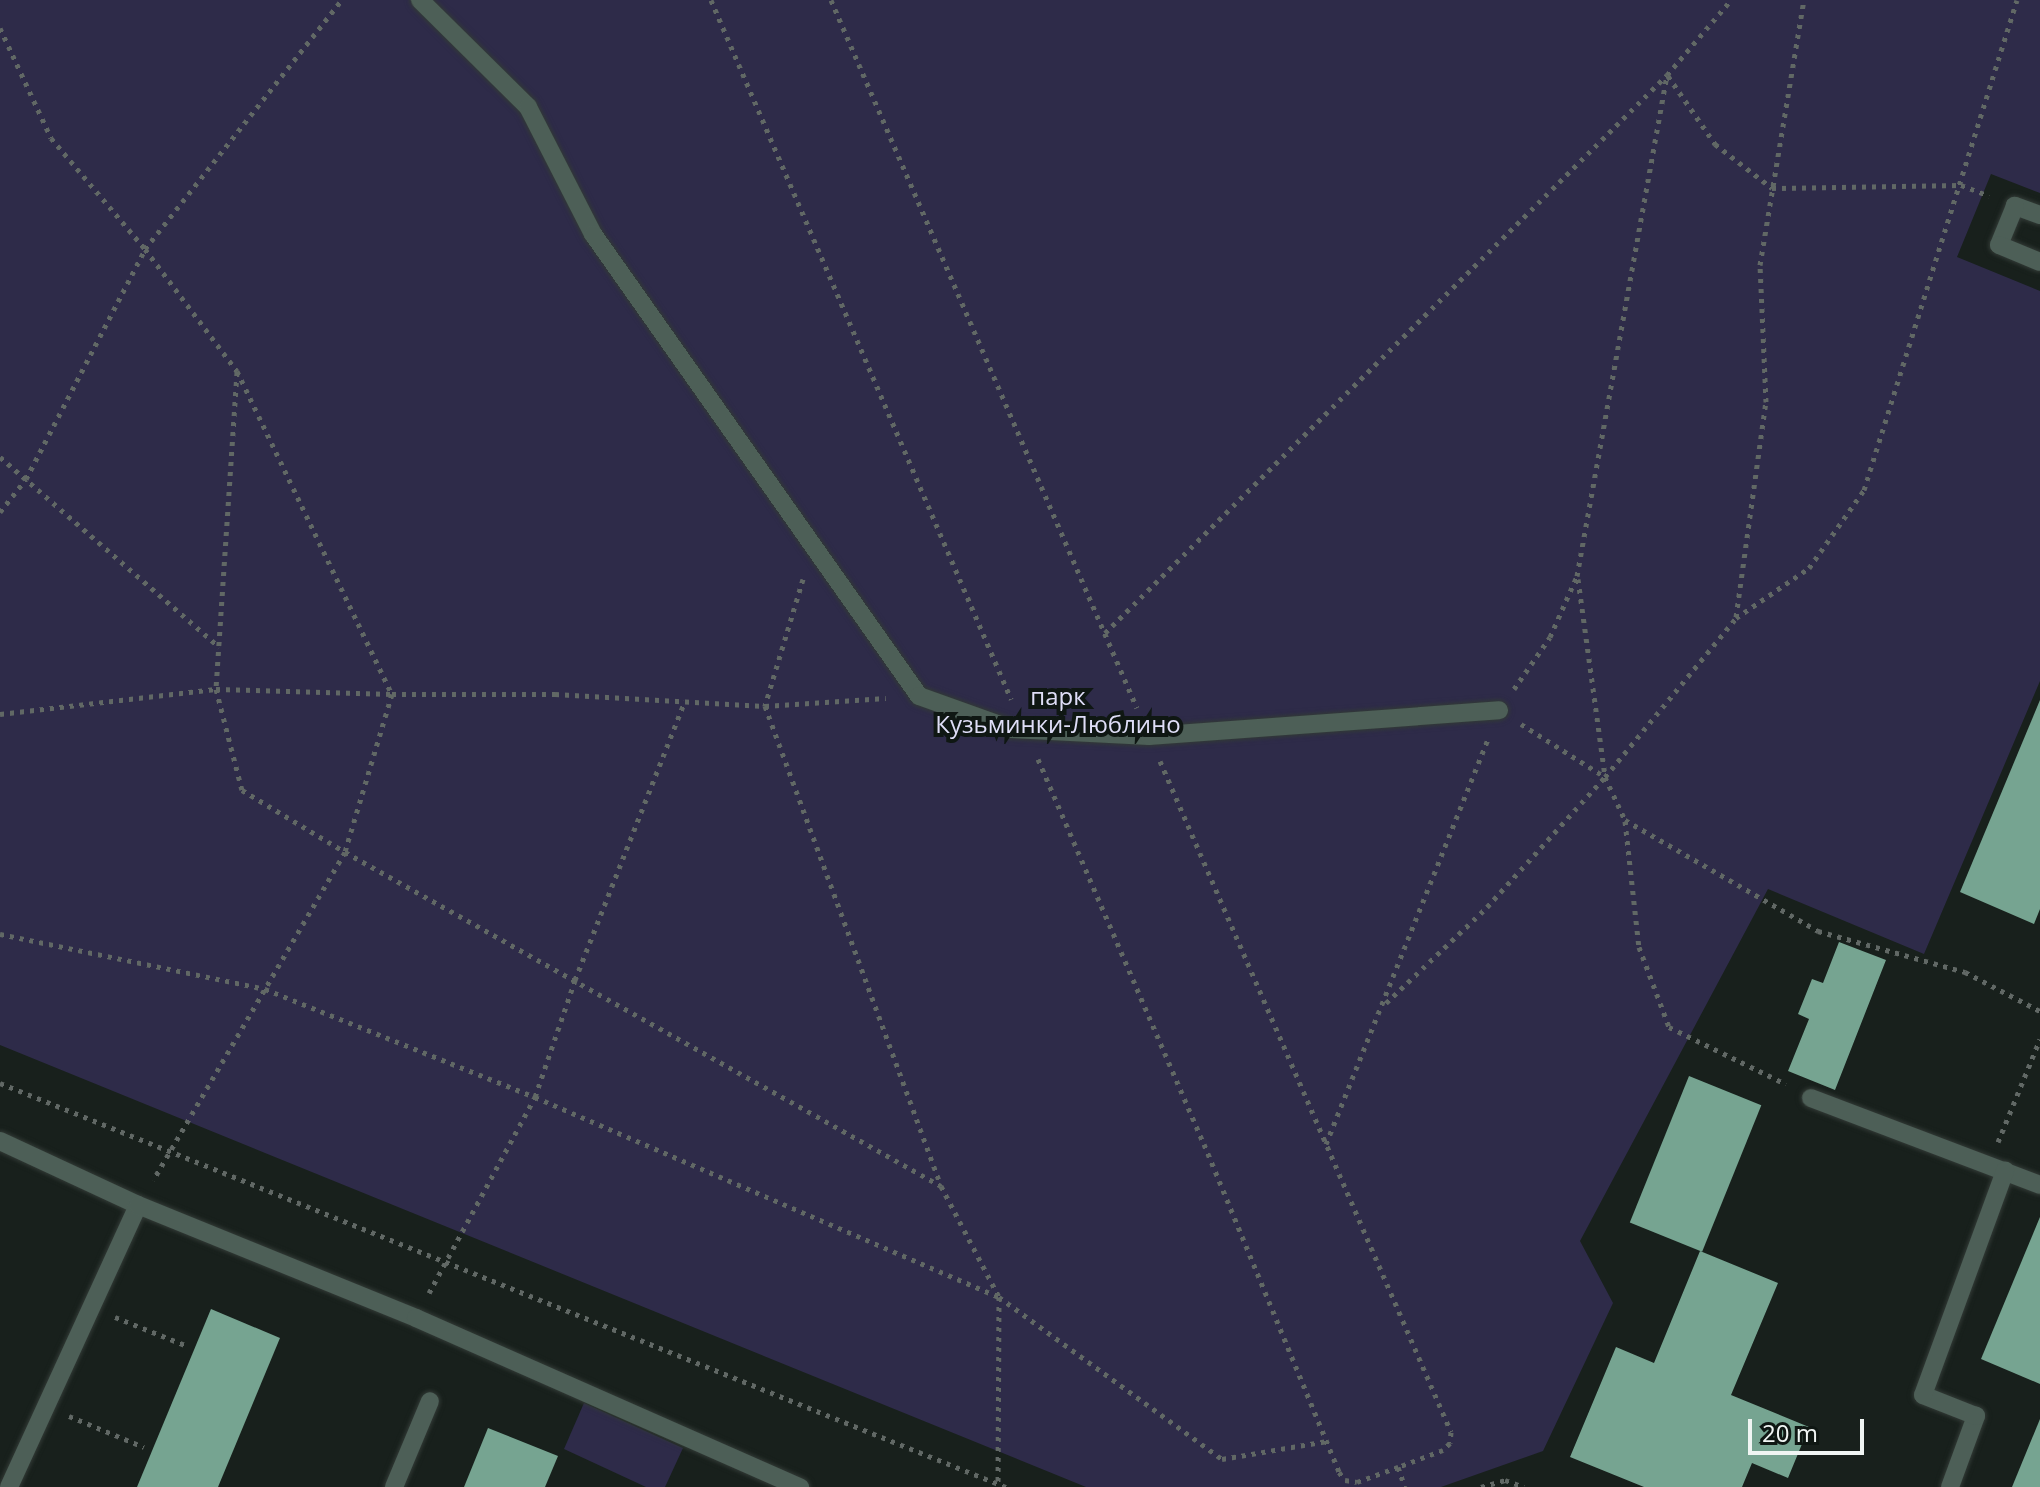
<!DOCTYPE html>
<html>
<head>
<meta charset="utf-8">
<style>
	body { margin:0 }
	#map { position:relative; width:2040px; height:1487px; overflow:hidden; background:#18201c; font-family:"Open Sans",sans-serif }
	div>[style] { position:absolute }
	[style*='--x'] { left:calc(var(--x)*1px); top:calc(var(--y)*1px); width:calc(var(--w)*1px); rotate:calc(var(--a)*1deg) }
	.green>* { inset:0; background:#2e2b49 }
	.building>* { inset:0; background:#76a491; transform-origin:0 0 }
	.path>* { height:5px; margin-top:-2.5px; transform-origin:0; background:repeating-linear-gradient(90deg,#616865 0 4px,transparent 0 10px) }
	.roads { filter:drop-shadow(0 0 2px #323a36) drop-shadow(0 0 2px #323a36) }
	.service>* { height:18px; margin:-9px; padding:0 9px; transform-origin:9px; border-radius:9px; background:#4d5f57 }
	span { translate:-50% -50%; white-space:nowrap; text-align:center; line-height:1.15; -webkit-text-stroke:8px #0f1713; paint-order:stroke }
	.park-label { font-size:24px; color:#dfdef7 }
	.scale { position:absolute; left:1748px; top:1419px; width:116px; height:36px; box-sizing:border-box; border:4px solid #f0f5f3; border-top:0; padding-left:10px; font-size:24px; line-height:28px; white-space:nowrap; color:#f0f5f3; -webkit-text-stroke:6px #0f1713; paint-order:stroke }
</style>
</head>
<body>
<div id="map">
	<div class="green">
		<i style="clip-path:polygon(0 0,2040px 0,2040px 193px,1991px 174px,1957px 257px,2040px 291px,2040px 681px,1924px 954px,1768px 889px,1580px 1241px,1613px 1303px,1543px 1451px,1441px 1487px,1086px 1487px,0 1045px)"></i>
		<i style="clip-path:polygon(584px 1403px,683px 1448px,665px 1487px,646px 1487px,564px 1449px)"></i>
	</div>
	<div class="building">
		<i style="clip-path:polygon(2040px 700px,2040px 909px,2034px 924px,1960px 892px)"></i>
		<i style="clip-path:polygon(1839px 942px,1886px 960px,1835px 1090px,1788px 1071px,1809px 1019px,1798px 1014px,1812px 979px,1823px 983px)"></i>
		<i style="left:1689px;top:1076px;width:78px;height:158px;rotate:22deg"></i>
		<i style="clip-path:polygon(2040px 1217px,2040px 1384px,1981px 1359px)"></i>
		<i style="clip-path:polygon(1700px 1251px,1778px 1283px,1731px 1395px,1809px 1427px,1788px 1478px,1752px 1463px,1742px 1487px,1644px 1487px,1570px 1457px,1616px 1347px,1654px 1363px)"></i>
		<i style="clip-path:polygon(211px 1309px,280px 1338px,218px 1487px,137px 1487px)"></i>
		<i style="clip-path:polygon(2040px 1419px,2040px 1487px,2012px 1487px)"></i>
		<i style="clip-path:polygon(488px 1428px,558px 1456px,545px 1487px,464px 1487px)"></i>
	</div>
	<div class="path">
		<i style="--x:711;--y:0;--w:761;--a:66.77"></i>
		<i style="--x:831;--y:0;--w:771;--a:66.63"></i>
		<i style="--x:0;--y:28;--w:121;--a:65.1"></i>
		<i style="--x:51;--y:138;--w:145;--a:49.7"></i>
		<i style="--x:145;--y:249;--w:153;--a:53"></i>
		<i style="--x:237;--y:371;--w:358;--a:64.4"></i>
		<i style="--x:392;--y:694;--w:165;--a:106.6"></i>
		<i style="--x:345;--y:852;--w:380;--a:120.3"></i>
		<i style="--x:1668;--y:76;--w:83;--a:55.3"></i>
		<i style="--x:1715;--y:144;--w:72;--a:37.7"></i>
		<i style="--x:1772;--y:188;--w:189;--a:-0.9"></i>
		<i style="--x:1961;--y:185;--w:30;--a:21"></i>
		<i style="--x:237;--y:372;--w:318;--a:93.8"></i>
		<i style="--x:216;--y:689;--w:104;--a:75.6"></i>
		<i style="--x:242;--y:790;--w:120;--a:31"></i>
		<i style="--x:345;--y:852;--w:683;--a:29.27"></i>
		<i style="--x:0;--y:457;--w:290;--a:40.9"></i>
		<i style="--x:0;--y:512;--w:42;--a:-51.8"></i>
		<i style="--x:26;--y:479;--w:259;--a:-62.6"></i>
		<i style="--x:145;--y:249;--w:318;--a:-51.7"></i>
		<i style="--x:803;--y:579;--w:133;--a:106.7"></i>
		<i style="--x:765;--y:706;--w:511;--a:69.86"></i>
		<i style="--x:941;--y:1186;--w:125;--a:62.4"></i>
		<i style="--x:999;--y:1297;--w:189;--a:90.3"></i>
		<i style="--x:1578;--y:579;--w:200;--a:82.2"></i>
		<i style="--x:1605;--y:777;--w:47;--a:65.1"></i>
		<i style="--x:1625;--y:820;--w:223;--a:29.9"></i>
		<i style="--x:1818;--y:931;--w:153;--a:15.6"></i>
		<i style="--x:1965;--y:972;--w:85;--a:27.5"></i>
		<i style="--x:1736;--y:617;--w:217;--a:-82.1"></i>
		<i style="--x:1766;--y:402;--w:137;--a:-92.5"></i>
		<i style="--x:1760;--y:265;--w:269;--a:-80.6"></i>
		<i style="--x:1105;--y:633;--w:792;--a:-44.8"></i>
		<i style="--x:1667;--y:75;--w:99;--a:-49.5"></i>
		<i style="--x:1514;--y:689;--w:63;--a:-55.3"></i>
		<i style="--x:1550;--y:637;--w:67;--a:-66.1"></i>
		<i style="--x:1577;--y:576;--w:509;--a:-79.82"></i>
		<i style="--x:0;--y:714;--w:217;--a:-6.6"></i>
		<i style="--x:216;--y:689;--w:176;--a:1.6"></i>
		<i style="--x:392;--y:694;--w:163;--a:0"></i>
		<i style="--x:555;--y:694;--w:210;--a:3.3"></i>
		<i style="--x:765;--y:706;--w:121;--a:-3.8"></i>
		<i style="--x:1521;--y:724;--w:99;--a:32.2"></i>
		<i style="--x:1605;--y:777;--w:206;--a:-50.5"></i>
		<i style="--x:1736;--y:618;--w:88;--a:-34.4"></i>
		<i style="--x:1809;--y:568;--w:95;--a:-54.8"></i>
		<i style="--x:1864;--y:490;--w:513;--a:-72.66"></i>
		<i style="--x:1038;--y:759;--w:419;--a:66.7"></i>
		<i style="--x:1204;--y:1144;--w:355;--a:67.6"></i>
		<i style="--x:1339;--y:1472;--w:10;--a:53"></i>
		<i style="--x:1345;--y:1480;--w:12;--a:9"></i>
		<i style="--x:1357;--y:1482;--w:44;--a:-20.1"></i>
		<i style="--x:1160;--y:761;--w:731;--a:66.55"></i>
		<i style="--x:1451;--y:1432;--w:11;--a:95"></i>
		<i style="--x:1450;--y:1443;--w:10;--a:135"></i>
		<i style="--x:1443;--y:1450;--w:48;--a:159.3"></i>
		<i style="--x:1398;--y:1467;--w:21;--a:71"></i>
		<i style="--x:1625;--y:821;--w:127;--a:83.7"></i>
		<i style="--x:1639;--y:947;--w:85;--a:69.4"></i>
		<i style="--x:1669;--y:1027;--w:130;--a:26"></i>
		<i style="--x:0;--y:934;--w:271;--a:11.7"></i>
		<i style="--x:265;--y:989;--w:291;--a:21.8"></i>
		<i style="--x:535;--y:1097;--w:505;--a:23.32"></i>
		<i style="--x:999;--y:1297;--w:276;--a:36"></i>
		<i style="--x:1222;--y:1459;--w:107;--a:-9.7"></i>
		<i style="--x:1386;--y:1003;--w:139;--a:-43.5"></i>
		<i style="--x:1487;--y:907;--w:176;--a:-47.8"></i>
		<i style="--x:0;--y:1083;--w:1084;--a:21.88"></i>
		<i style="--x:1998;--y:1142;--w:111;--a:-67.8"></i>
		<i style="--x:1326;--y:1144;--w:438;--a:-68.2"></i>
		<i style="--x:429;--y:1293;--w:223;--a:-61.6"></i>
		<i style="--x:535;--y:1097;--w:124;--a:-71.1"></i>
		<i style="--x:575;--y:980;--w:300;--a:-68.5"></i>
		<i style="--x:115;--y:1317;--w:75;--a:21.8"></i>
		<i style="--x:69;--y:1416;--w:81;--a:22.5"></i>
		<i style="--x:1481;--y:1487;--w:25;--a:-16"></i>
		<i style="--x:1505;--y:1480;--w:20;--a:20"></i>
	</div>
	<div class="roads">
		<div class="service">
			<i style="--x:420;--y:0;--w:152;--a:44.7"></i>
			<i style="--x:528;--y:107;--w:143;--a:62.9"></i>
			<i style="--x:593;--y:234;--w:565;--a:54.79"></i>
			<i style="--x:919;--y:696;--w:98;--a:19.7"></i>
			<i style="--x:1011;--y:729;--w:138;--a:2.9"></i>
			<i style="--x:1149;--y:736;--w:351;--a:-4.2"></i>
			<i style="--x:2040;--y:215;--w:27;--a:-160"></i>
			<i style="--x:2015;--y:206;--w:42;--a:112.3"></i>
			<i style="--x:1999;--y:245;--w:44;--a:22.5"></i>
			<i style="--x:1811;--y:1098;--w:245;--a:20.8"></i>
			<i style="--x:0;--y:1141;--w:152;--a:24.9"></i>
			<i style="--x:9;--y:1487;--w:310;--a:-65.4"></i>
			<i style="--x:138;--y:1205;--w:300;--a:22.1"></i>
			<i style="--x:416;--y:1318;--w:420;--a:23.8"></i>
			<i style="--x:394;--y:1487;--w:93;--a:-67.3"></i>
			<i style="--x:1950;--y:1487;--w:76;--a:-69.9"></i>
			<i style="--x:1976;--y:1416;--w:57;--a:-158.4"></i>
			<i style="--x:1923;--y:1395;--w:239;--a:-69.9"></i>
		</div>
	</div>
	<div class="park-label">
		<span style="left:1058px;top:710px">парк<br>Кузьминки-Люблино</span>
	</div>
	<div class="scale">20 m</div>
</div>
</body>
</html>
